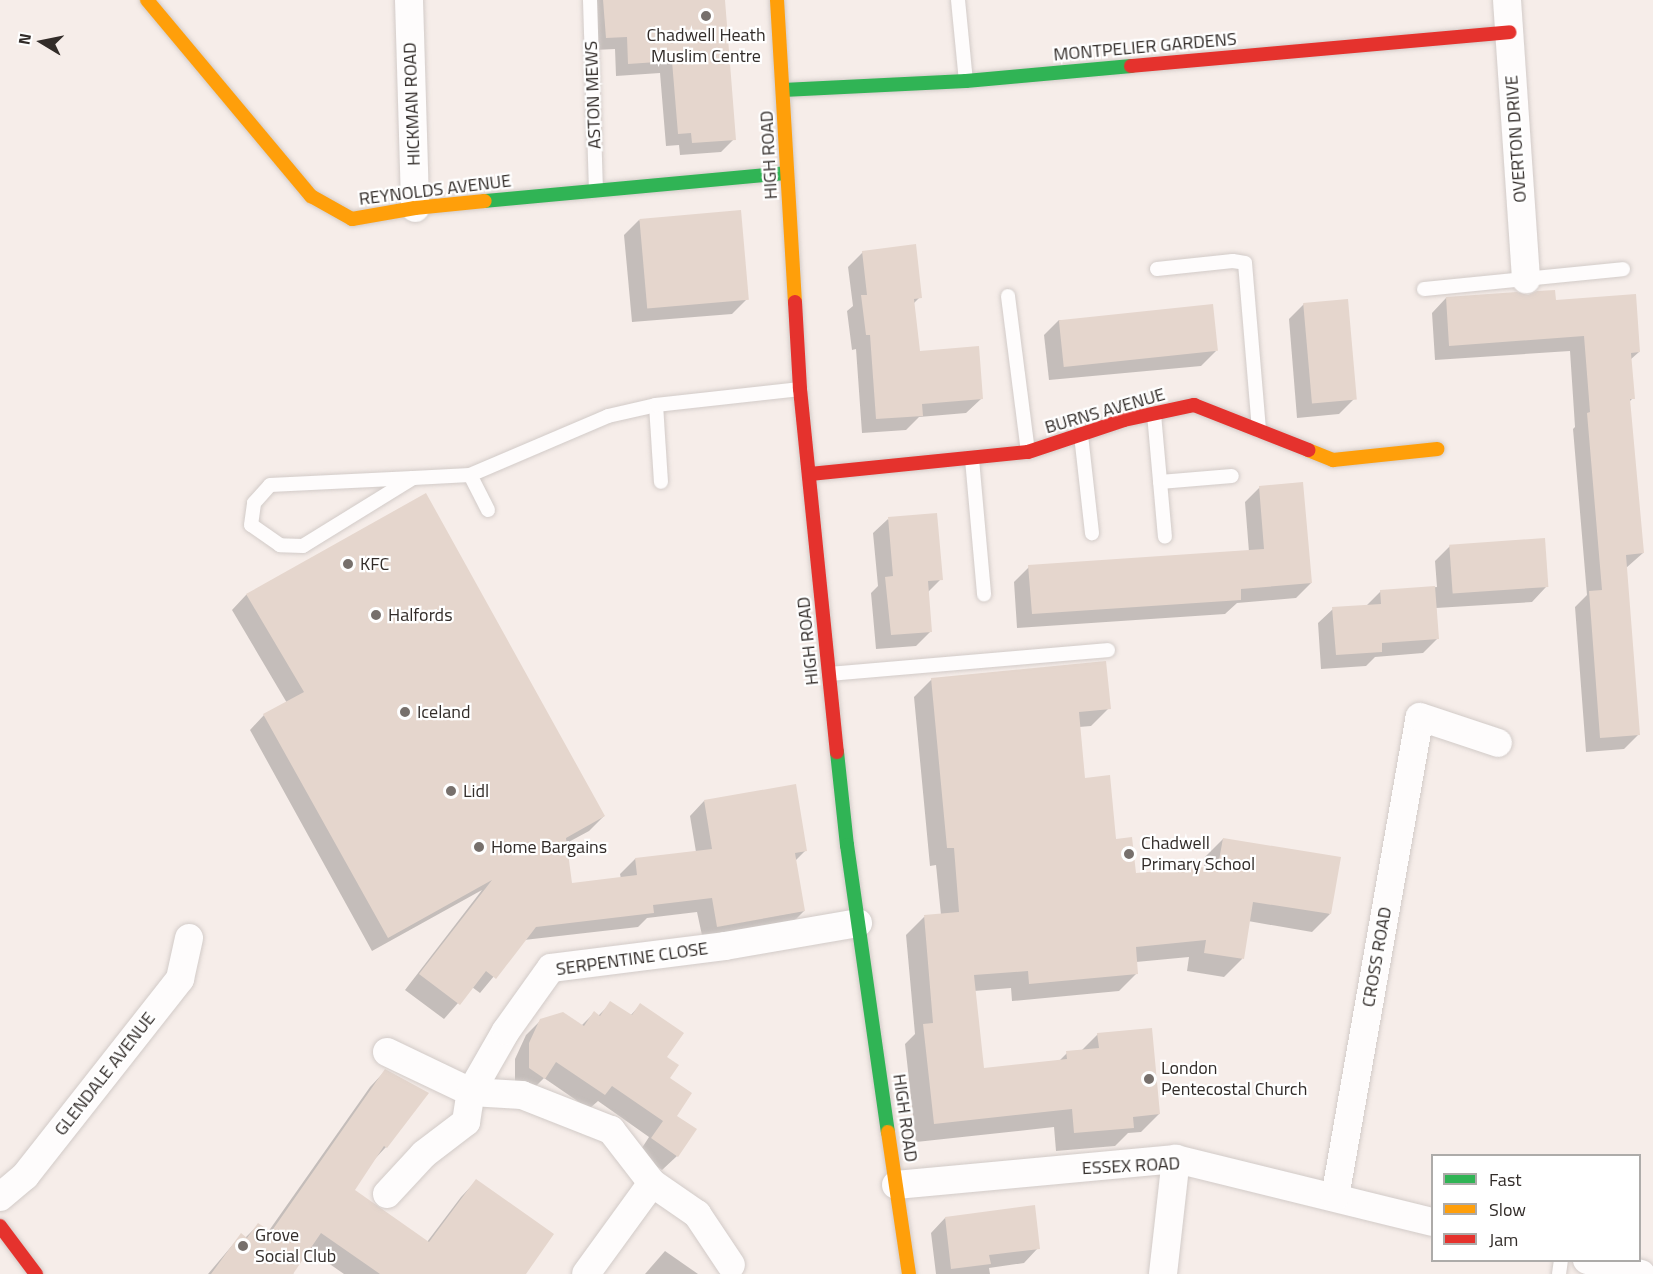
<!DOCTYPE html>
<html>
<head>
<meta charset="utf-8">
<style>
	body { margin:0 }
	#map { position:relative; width:1653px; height:1274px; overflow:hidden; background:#f6ede9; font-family:"Titillium Web",sans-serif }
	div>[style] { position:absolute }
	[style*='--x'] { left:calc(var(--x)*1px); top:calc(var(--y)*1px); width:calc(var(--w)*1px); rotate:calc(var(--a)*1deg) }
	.shadow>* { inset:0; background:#0003 }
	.building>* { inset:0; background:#e5d6cd; transform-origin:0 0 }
	.roads { filter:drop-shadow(0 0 2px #d2cbc8) drop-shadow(0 0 2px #d2cbc8) }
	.lane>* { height:14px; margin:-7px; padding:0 7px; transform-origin:7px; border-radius:7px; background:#fefcfc }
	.street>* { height:28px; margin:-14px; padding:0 14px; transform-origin:14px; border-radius:14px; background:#fefcfc }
	.fast>* { height:14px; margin:-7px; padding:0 7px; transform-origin:7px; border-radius:7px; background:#30b455 }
	.slow>* { height:14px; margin:-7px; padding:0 7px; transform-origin:7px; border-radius:7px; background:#ff9f0a }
	.jam>* { height:14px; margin:-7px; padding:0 7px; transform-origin:7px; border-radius:7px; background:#e5322d }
	.dots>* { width:16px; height:16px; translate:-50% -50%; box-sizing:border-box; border:3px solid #fff; border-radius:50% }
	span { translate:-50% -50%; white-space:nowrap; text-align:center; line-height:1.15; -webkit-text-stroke:4.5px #fff; paint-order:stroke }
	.poi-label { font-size:18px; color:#322c29 }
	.left { translate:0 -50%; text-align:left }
	.street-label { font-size:18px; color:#322c29 }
	.legend { position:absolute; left:1431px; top:1154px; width:210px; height:108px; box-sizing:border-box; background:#fff; border:2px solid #adaba9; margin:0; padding:8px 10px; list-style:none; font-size:18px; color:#322c29 }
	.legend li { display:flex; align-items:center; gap:12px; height:30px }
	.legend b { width:30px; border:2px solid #adaba9 }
	.north { position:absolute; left:12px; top:12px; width:60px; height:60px; -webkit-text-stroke:4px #fff; paint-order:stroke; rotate:280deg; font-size:16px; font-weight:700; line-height:24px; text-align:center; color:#322c29 }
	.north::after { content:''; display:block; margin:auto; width:21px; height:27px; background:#322c29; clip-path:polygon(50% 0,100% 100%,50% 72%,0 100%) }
</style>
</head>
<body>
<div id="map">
	<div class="shadow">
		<i style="clip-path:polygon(591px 0,724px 0,734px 139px,721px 152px,680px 155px,679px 145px,666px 146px,660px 73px,616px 76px,615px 49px,594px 50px)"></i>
		<i style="clip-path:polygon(639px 220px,747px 299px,732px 314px,632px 322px,624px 235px)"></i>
		<i style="clip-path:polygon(863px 252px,920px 297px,913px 304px,919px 353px,981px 399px,966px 413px,919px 417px,906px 430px,862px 433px,856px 349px,852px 350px,847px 311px,853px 306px,848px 267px)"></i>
		<i style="clip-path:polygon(1446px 298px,1554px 302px,1639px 352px,1630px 360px,1633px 398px,1629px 402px,1643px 553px,1626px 568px,1638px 735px,1624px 749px,1586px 752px,1575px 607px,1587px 595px,1573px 429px,1575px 427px,1570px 351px,1435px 360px,1432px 313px)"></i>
		<i style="clip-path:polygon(1304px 304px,1354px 399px,1339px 414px,1297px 418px,1289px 319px)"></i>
		<i style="clip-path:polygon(1059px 320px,1216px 351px,1201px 366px,1049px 380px,1044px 335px)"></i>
		<i style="clip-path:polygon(1260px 487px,1311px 583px,1296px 598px,1237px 603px,1225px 614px,1017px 628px,1014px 582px,1029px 567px,1249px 552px,1245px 502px)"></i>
		<i style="clip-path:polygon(426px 495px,604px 816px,589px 831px,565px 844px,571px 885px,621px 879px,620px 874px,635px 859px,696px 852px,690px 816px,704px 801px,806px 850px,795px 861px,804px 911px,789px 926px,703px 940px,697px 912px,647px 918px,638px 927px,524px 940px,480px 993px,472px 987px,444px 1019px,405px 990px,482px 890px,372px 951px,250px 730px,264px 715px,287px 703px,232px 610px,246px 595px)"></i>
		<i style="clip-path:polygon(888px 519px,941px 579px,927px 593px,931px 631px,916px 646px,876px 649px,871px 593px,878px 586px,873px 533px)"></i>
		<i style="clip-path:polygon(1450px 546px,1546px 587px,1532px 602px,1436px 608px,1438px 638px,1423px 653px,1375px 657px,1366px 666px,1321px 669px,1318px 623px,1333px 609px,1366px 606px,1381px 591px,1437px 587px,1435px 561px)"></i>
		<i style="clip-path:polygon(932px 679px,1109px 708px,1091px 726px,1079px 727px,1084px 779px,1135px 875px,1204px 868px,1205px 857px,1223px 839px,1330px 914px,1312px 932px,1248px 921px,1242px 959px,1224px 977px,1187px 971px,1189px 957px,1136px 962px,1137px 973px,1119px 991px,1012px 1001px,1011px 988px,974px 991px,983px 1069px,1058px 1062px,1067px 1053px,1081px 1051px,1098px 1034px,1159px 1114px,1141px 1132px,1128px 1133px,1115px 1146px,1056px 1151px,1054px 1127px,916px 1142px,905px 1044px,915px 1034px,906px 935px,924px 917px,941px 915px,936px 865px,930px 866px,914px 697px)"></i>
		<i style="clip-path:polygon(611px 1003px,630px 1016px,640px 1005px,665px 1057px,675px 1116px,677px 1156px,662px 1170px,638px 1154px,649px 1137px,598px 1101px,589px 1109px,544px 1078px,529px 1093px,515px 1083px,515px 1059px,526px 1035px,541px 1020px,581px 1026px,594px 1013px,598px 1016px)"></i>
		<i style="clip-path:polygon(385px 1071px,386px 1147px,372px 1162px,353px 1191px,427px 1242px,461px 1197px,476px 1181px,524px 1274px,344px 1274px,308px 1249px,292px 1273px,294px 1274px,208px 1274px,241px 1235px,245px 1238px,258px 1225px,268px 1232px,370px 1087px)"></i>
		<i style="clip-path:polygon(945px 1218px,1038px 1248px,1024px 1263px,989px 1268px,990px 1274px,936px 1274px,931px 1233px)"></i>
		<i style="clip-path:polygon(665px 1251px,698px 1274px,645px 1274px)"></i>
	</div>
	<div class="building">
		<i style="clip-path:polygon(603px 0,725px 0,736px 140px,692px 143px,691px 133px,678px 134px,672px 61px,628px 64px,627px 37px,606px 38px)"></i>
		<i style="left:741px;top:210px;width:90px;height:102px;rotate:85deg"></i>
		<i style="clip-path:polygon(916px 244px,922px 298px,914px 299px,920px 351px,979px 346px,983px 399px,922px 404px,923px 416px,876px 419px,870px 335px,866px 335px,861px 295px,867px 295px,862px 251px)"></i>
		<i style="clip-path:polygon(1555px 290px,1556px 300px,1636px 294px,1640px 352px,1631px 353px,1635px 399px,1630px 399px,1644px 553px,1626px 555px,1640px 735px,1600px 738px,1589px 591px,1602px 590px,1587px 413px,1590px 412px,1584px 336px,1449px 346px,1446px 297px,1517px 292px,1528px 295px,1537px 291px)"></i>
		<i style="left:1348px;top:299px;width:101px;height:45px;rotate:85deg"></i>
		<i style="left:1213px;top:304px;width:47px;height:155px;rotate:84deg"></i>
		<i style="clip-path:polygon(1303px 482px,1312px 583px,1241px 589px,1241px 600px,1032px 614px,1028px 565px,1264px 549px,1259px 486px)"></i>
		<i style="clip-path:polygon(426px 493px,605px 816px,566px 838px,572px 883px,637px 875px,635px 858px,712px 849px,704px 800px,796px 784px,807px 851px,795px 853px,805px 911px,717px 927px,712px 898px,653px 905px,654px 913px,536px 927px,496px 979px,486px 971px,460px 1005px,419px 974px,492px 880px,388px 938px,263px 714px,304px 692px,246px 594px)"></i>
		<i style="clip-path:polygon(937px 513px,943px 580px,928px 581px,932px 632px,891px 635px,885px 577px,893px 576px,888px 517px)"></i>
		<i style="left:1545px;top:538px;width:49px;height:96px;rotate:86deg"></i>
		<i style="clip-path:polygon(1435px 586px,1439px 639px,1382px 643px,1382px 652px,1336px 655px,1332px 607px,1381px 604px,1380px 590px)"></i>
		<i style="clip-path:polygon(1106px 661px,1111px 709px,1079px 712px,1085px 778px,1110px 775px,1116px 839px,1132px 837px,1136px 873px,1218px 866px,1223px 838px,1341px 857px,1331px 914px,1253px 902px,1244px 959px,1204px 953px,1206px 940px,1136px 947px,1138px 974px,1029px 984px,1028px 971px,974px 975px,984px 1068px,1067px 1059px,1066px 1051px,1099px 1048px,1097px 1033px,1152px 1028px,1160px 1114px,1133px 1117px,1134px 1128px,1074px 1133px,1072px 1109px,934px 1124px,923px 1024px,933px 1023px,924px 915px,959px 912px,954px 848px,947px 848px,931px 678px)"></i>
		<i style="clip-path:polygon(610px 1001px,632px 1015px,640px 1003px,684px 1033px,667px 1057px,679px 1065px,670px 1078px,692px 1093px,677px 1116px,697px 1129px,678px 1157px,651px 1138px,663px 1121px,612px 1086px,605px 1095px,556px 1062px,545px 1079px,529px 1068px,529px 1043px,540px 1019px,563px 1012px,584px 1026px,594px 1011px,600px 1016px)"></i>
		<i style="clip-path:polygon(385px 1069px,429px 1093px,387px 1148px,384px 1146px,355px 1190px,429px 1242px,476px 1179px,554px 1234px,526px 1274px,380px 1274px,321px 1233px,293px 1274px,211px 1274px,241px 1233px,247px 1238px,258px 1223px,271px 1232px)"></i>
		<i style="clip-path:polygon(1035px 1205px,1040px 1249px,989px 1255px,991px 1264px,951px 1269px,945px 1217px)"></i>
	</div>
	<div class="roads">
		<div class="lane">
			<i style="--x:590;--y:0;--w:189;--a:88.2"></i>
			<i style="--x:958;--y:0;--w:81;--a:84.4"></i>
			<i style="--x:1157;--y:269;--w:76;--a:-6"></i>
			<i style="--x:1233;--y:261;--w:12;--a:9"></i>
			<i style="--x:1245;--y:263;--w:168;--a:85.2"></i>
			<i style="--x:1424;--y:289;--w:200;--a:-5.7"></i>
			<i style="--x:1008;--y:296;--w:157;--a:82.7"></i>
			<i style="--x:656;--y:405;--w:77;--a:86.3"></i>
			<i style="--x:1154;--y:414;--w:123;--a:84.9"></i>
			<i style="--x:1081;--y:435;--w:99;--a:83.6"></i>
			<i style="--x:972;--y:459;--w:136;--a:84.9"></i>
			<i style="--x:413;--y:478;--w:129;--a:148.3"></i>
			<i style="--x:303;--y:546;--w:23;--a:-178"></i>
			<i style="--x:280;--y:545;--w:35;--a:-145"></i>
			<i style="--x:251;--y:525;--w:22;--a:-82"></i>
			<i style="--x:254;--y:503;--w:24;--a:-48"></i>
			<i style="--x:270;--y:485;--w:143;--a:-2.8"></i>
			<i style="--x:413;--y:478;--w:57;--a:-3"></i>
			<i style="--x:1160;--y:482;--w:72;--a:-4.8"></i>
			<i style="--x:488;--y:510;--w:39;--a:-117"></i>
			<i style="--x:470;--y:475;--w:150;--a:-23.1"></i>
			<i style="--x:608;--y:416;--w:49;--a:-12.9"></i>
			<i style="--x:656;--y:405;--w:145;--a:-6.3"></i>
			<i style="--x:830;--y:674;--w:279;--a:-4.9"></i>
			<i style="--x:1559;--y:1274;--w:14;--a:-82"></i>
		</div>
		<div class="street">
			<i style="--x:409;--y:0;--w:208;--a:88.3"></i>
			<i style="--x:1507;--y:0;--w:280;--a:86.1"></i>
			<i style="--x:387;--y:1052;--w:93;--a:25.5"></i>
			<i style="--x:471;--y:1092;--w:51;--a:3.4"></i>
			<i style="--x:522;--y:1095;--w:96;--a:21.5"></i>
			<i style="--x:611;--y:1130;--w:67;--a:52.3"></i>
			<i style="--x:652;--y:1183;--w:112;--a:126"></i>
			<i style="--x:652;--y:1183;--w:55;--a:34.6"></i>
			<i style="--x:697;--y:1214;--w:61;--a:56.3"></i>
			<i style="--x:896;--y:1185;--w:281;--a:-5.3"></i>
			<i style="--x:1176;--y:1159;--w:264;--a:13.8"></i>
			<i style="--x:387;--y:1194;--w:54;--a:-47.2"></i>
			<i style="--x:424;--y:1154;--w:53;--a:-37.3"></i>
			<i style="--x:466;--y:1122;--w:30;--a:-81"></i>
			<i style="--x:471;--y:1092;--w:70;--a:-60.2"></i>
			<i style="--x:506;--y:1031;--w:77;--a:-54.5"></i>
			<i style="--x:551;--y:968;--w:175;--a:-7.2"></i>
			<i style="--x:725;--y:946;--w:135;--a:-9.8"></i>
			<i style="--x:0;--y:1197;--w:33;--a:-40"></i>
			<i style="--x:25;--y:1176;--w:251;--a:-51.8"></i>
			<i style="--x:180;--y:979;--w:42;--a:-77.6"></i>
			<i style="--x:1335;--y:1197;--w:487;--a:-80"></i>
			<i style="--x:1420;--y:717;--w:82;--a:18.4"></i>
			<i style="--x:1587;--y:1260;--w:56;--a:14.5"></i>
			<i style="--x:1163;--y:1274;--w:116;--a:-83.6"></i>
		</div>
		<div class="fast">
			<i style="--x:783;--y:90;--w:183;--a:-2.8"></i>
			<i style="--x:966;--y:81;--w:166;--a:-5.2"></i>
			<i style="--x:485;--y:201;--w:303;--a:-5.3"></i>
			<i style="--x:837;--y:752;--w:94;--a:83.9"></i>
			<i style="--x:847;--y:845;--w:290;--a:81.9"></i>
		</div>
		<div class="slow">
			<i style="--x:147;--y:0;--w:256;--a:50.1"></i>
			<i style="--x:311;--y:196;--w:47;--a:29.3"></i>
			<i style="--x:352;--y:219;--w:64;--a:-9.9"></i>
			<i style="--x:415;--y:208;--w:70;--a:-5.7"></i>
			<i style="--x:777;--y:0;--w:303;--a:86.6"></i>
			<i style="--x:1308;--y:450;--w:27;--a:22"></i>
			<i style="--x:1333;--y:460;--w:105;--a:-6"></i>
			<i style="--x:888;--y:1132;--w:144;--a:81.6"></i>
		</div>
		<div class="jam">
			<i style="--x:1131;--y:66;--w:380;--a:-5.1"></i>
			<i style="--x:795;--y:302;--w:87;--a:86.7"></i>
			<i style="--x:800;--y:389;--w:365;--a:84.2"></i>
			<i style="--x:810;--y:474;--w:219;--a:-5.8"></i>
			<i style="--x:1028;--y:452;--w:101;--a:-18.4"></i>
			<i style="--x:1124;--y:420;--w:72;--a:-12.1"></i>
			<i style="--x:1194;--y:405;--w:123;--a:21.5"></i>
			<i style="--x:0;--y:1226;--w:60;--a:53.1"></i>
		</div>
	</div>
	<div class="dots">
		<i style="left:706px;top:16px;background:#77706c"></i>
		<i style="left:348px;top:564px;background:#77706c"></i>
		<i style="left:376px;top:615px;background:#77706c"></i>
		<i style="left:405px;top:712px;background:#77706c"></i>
		<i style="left:451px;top:791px;background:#77706c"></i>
		<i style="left:479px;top:847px;background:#77706c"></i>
		<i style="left:1129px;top:854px;background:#77706c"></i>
		<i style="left:1149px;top:1079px;background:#77706c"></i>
		<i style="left:243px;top:1246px;background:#77706c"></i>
	</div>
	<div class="poi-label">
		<span style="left:706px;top:46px">Chadwell Heath<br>Muslim Centre</span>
		<span class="left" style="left:360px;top:564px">KFC</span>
		<span class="left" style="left:388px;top:615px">Halfords</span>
		<span class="left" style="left:417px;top:712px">Iceland</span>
		<span class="left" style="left:463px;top:791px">Lidl</span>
		<span class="left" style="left:1141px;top:854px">Chadwell<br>Primary School</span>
		<span class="left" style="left:491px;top:847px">Home Bargains</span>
		<span class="left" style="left:1161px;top:1079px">London<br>Pentecostal Church</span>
		<span class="left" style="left:255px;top:1246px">Grove<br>Social Club</span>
	</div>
	<div class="street-label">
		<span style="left:1145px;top:47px;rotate:-5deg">MONTPELIER GARDENS</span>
		<span style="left:593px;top:95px;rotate:-92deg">ASTON MEWS</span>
		<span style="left:412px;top:104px;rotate:-92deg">HICKMAN ROAD</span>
		<span style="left:1516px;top:139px;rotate:-94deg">OVERTON DRIVE</span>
		<span style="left:769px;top:155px;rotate:-93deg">HIGH ROAD</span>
		<span style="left:435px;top:190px;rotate:-7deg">REYNOLDS AVENUE</span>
		<span style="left:1105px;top:411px;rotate:-16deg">BURNS AVENUE</span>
		<span style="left:808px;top:641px;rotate:-96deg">HIGH ROAD</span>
		<span style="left:1377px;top:957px;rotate:-80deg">CROSS ROAD</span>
		<span style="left:632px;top:959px;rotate:-8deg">SERPENTINE CLOSE</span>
		<span style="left:105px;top:1074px;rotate:-52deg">GLENDALE AVENUE</span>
		<span style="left:905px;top:1118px;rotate:82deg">HIGH ROAD</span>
		<span style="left:1131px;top:1166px;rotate:-3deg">ESSEX ROAD</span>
	</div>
	<ul class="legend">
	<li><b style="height:8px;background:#30b455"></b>Fast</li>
	<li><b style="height:8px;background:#ff9f0a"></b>Slow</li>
	<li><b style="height:8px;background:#e5322d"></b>Jam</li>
	</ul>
	<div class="north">N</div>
</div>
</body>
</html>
